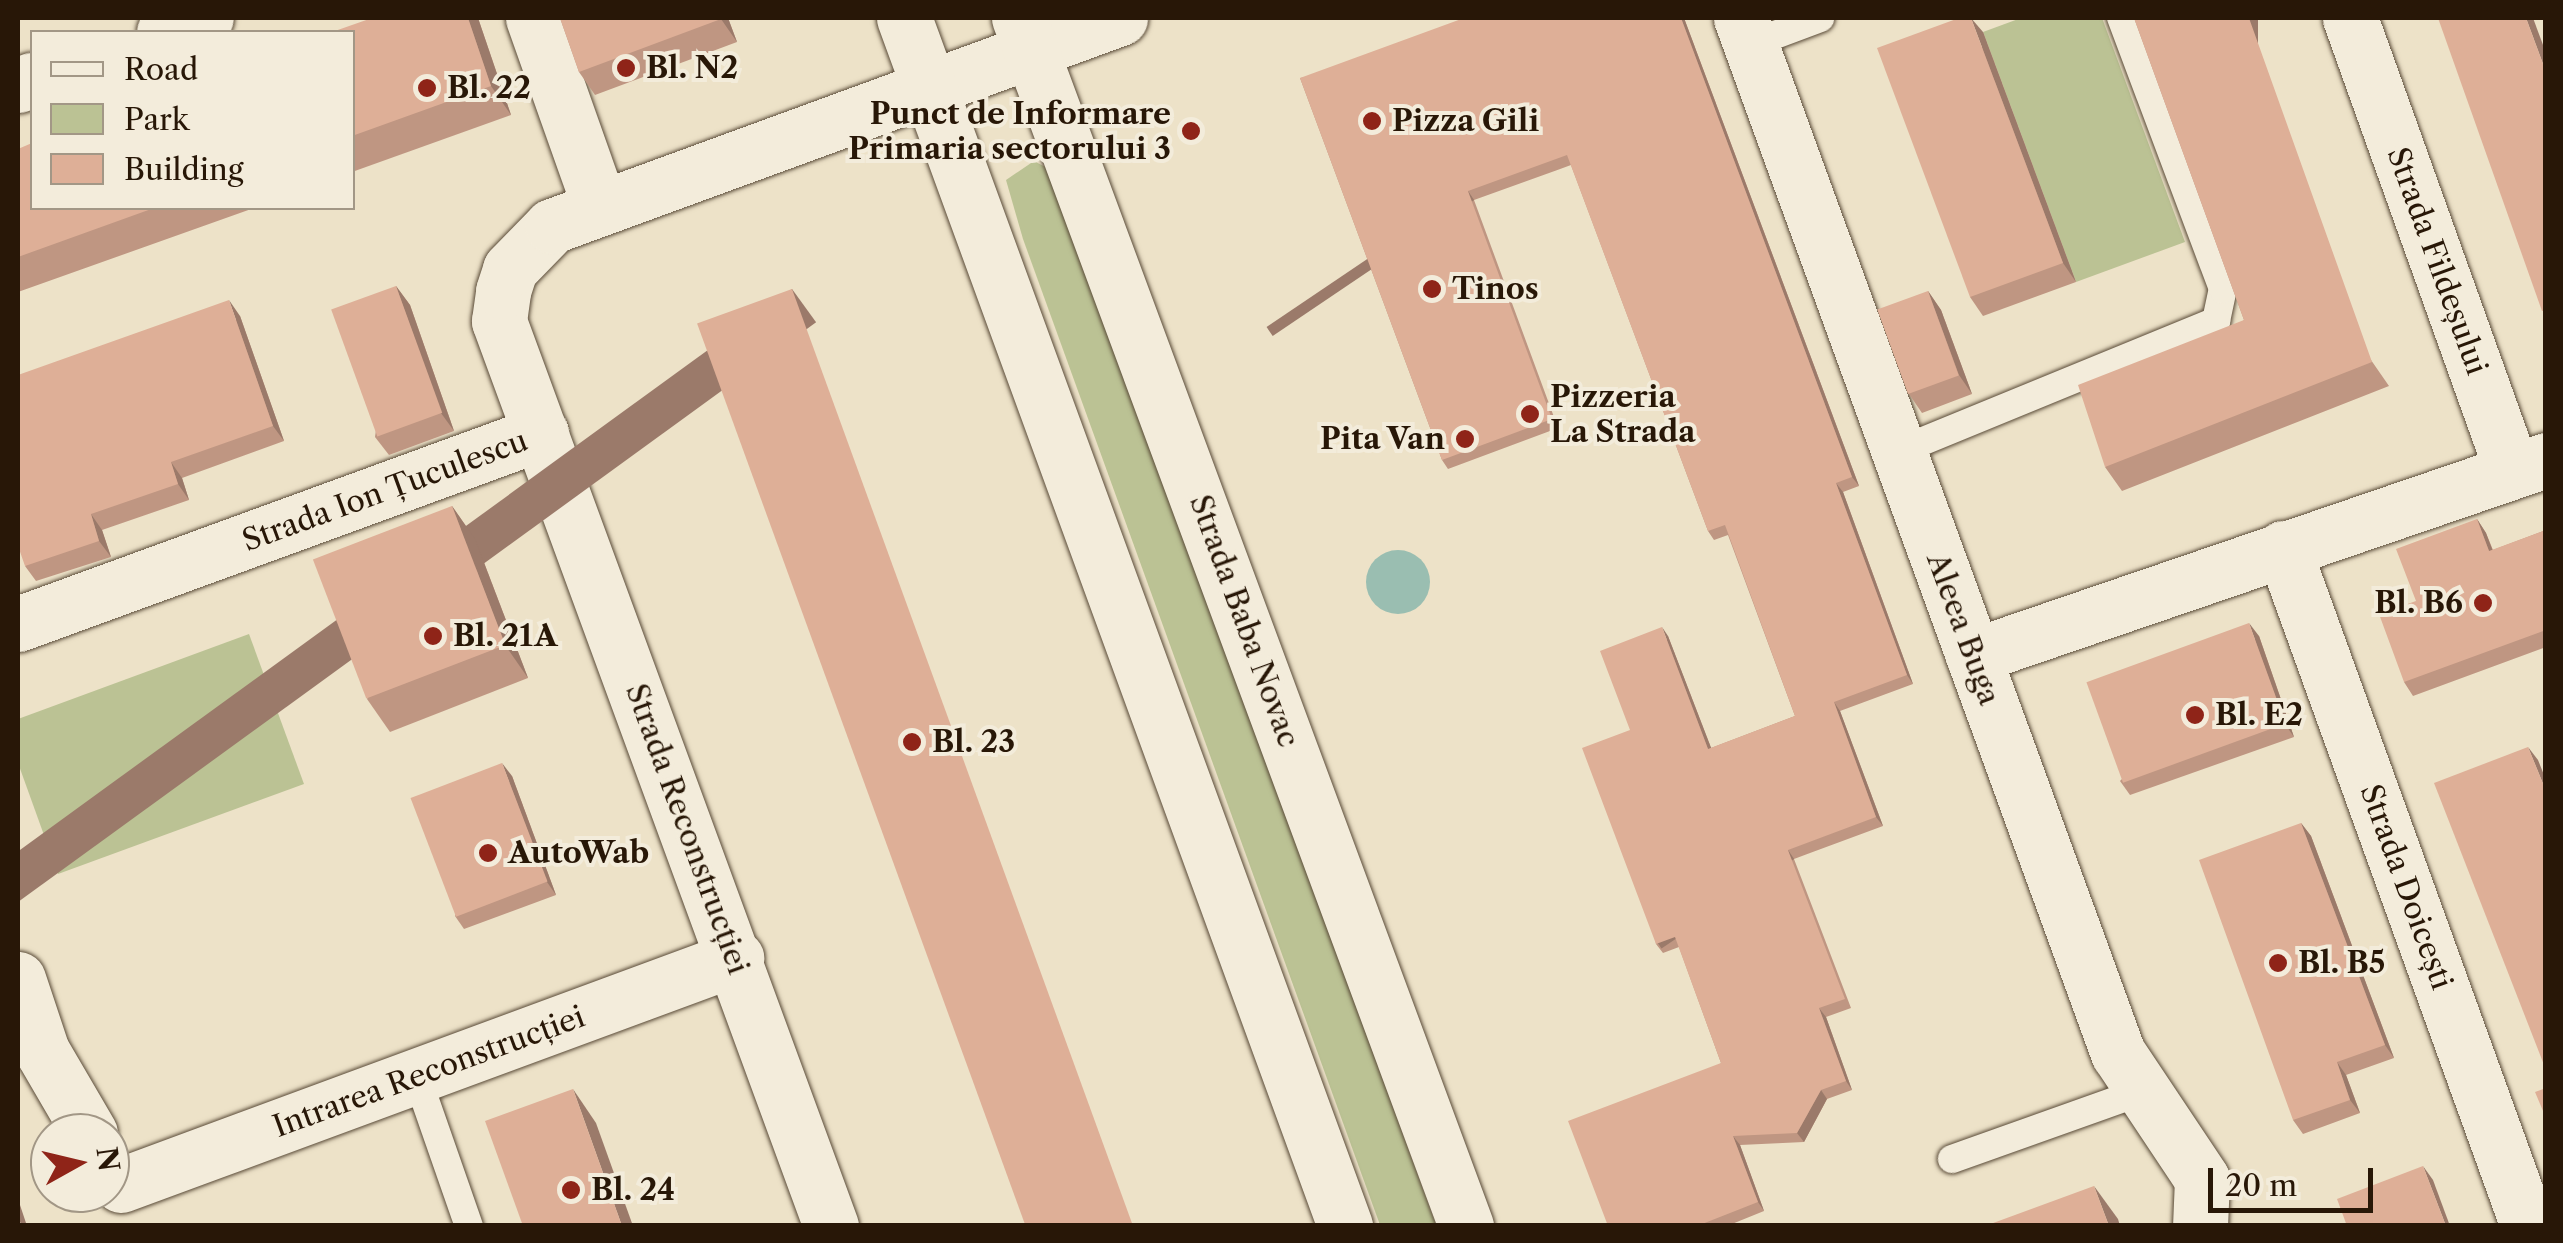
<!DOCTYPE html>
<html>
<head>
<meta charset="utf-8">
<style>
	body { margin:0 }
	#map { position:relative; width:2563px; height:1243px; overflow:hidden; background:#ede2c8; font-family:"Libre Caslon Text",serif }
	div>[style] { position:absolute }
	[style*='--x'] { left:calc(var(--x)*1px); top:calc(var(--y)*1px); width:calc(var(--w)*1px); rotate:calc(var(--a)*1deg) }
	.green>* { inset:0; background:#bbc294 }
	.water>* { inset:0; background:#9abeb1 }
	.round { border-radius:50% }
	.roads { filter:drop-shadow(0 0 2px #594a37) drop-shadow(0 0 2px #594a37) }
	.lane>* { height:28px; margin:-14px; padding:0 14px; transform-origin:14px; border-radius:14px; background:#f3ecdb }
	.street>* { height:55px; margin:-27.5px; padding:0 27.5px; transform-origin:27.5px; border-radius:27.5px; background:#f3ecdb }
	.secondary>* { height:55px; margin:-27.5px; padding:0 27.5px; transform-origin:27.5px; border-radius:27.5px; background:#f3ecdb }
	.wall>* { inset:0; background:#bf9682 }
	.shaded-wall>* { inset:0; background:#9b7a6a; transform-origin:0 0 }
	.building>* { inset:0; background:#deaf97; transform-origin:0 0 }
	.dots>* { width:28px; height:28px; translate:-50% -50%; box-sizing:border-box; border:5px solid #f3ecdb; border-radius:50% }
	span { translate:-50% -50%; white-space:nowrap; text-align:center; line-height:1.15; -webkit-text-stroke:8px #f3ecdb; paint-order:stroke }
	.poi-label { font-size:30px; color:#281707; font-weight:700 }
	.left { translate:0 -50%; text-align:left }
	.right { translate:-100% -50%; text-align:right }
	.street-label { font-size:30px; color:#281707 }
	.frame { position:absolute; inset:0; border:20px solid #281707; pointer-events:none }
	.legend { position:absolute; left:30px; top:30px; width:325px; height:180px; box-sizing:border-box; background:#f3ecdb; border:2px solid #a29786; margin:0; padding:12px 18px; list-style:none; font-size:30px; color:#281707 }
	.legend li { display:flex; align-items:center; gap:20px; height:50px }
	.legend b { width:50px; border:2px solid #a29786 }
	.north { position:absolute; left:30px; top:1113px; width:100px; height:100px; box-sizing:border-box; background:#f3ecdb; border:2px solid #a29786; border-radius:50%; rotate:82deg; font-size:28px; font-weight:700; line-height:40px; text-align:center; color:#281707 }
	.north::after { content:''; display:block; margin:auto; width:35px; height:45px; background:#8f2418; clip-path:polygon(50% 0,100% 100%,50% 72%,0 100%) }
	.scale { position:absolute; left:2208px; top:1168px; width:165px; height:45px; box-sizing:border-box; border:5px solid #281707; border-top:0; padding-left:12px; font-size:30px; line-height:35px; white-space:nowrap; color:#281707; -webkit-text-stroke:8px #f3ecdb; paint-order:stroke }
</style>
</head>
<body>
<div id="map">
	<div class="green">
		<i style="clip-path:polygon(2021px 18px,2102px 18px,2185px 242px,2076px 282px,1983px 32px)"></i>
		<i style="clip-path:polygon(1034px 161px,1051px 170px,1436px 1225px,1380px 1225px,1023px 239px,1006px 180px)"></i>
		<i style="clip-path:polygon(249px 634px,304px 784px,58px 874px,18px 763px,18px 719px)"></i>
	</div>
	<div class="water">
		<i class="round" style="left:1366px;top:550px;width:64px;height:64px"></i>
	</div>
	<div class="roads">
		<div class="lane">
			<i style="--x:1751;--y:44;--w:74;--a:-20.6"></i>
			<i style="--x:1899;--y:451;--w:343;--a:-22.3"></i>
			<i style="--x:2216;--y:321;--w:33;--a:-78"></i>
			<i style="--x:2223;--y:289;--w:290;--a:-110.6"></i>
			<i style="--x:417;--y:1077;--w:158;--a:70.8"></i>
			<i style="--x:1952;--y:1159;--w:200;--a:-19.6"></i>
		</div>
		<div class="street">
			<i style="--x:533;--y:18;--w:201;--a:70.5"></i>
			<i style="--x:1741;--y:18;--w:1102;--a:69.99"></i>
			<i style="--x:2118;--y:1053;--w:151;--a:56.3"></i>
			<i style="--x:2202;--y:1179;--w:47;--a:92.4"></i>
			<i style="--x:2350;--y:18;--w:481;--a:70.3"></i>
			<i style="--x:164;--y:32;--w:44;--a:-18.4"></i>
			<i style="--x:18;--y:85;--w:15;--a:-20"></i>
			<i style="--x:2283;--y:548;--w:721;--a:70.13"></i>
			<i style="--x:18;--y:624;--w:557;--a:-20.06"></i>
			<i style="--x:1973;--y:656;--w:606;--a:-18.88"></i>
			<i style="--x:18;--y:979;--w:76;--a:71.6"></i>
			<i style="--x:42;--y:1051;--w:95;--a:59.7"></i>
			<i style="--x:121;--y:1185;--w:656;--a:-20.26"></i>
			<i style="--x:831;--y:1226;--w:964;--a:-110.15"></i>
			<i style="--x:499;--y:321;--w:30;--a:-82"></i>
			<i style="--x:503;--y:291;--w:23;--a:-72"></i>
			<i style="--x:510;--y:269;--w:60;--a:-45.7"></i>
			<i style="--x:552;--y:226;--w:605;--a:-20.11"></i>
		</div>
		<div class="secondary">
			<i style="--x:904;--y:18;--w:1286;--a:69.94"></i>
			<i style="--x:1019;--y:18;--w:1288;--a:69.69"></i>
		</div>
	</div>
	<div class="wall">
		<i style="clip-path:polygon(478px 18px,511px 115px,352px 172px,352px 32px)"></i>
		<i style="clip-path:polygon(560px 18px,728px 18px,737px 42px,595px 95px,579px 72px)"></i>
		<i style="clip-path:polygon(1684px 18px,1859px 486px,1843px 492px,1913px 684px,1840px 711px,1883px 826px,1794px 859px,1851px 1008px,1826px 1017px,1852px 1090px,1827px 1099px,1804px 1142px,1740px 1145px,1764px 1211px,1727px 1226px,1608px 1226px,1721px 1063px,1679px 947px,1663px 953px,1656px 944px,1630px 730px,1668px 636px,1711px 748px,1795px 716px,1728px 535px,1714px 540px,1708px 531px,1571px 165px,1474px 200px,1558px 428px,1448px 469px,1442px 460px,1300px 78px)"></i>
		<i style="clip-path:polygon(2134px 18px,2389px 386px,2122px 491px,2105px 467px,2244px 320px)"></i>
		<i style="clip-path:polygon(1983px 32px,2076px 282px,1983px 316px,1970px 297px)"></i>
		<i style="clip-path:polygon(18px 149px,32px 208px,254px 208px,18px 292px)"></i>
		<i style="clip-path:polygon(396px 286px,410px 305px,454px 431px,389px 455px,375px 437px)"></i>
		<i style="clip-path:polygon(1928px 291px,1941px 310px,1972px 394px,1922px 413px,1909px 394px)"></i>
		<i style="clip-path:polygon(240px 316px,284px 441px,182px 478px,189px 500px,102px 530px,111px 557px,36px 581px,25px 566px)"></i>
		<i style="clip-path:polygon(452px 506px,475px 539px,528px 678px,390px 732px,367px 699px)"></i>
		<i style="clip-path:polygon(2477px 519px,2486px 533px,2493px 550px,2546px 530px,2546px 647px,2413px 696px,2404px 682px,2416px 601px)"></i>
		<i style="clip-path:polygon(2259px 636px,2294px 737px,2130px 795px,2120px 781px)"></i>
		<i style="clip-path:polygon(512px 776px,556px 895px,464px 929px,455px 916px)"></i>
		<i style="clip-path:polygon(2301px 823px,2311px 836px,2394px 1058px,2346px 1075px,2360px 1113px,2303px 1134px,2293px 1120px)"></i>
	</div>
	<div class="shaded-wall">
		<i style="clip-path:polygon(468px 18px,478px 18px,511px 115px,491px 86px)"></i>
		<i style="clip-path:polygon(720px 18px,728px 18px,737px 42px,721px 19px)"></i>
		<i style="clip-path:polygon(1681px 18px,1684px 18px,1859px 486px,1852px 477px)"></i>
		<i style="clip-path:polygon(1971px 18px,1983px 32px,2076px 282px,2063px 263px)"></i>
		<i style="left:2249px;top:18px;width:9px;height:365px"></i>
		<i style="clip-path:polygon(2526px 18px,2533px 18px,2546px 53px,2546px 72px)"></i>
		<i style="left:1468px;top:191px;width:11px;height:243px;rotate:56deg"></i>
		<i style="clip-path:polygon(396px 286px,410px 305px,454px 431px,441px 413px)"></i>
		<i style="left:792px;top:289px;width:41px;height:995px;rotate:54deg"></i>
		<i style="clip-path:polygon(1928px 291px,1941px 310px,1972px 394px,1959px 375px)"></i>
		<i style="clip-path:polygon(229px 300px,240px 316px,284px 441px,273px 426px)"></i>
		<i style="clip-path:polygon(171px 462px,182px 478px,189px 500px,178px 484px)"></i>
		<i style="clip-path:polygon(1836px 483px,1843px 492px,1913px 684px,1907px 675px)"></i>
		<i style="clip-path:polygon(452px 506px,475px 539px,528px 678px,505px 645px)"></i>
		<i style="clip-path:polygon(91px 514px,102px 530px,111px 557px,99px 541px)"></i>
		<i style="clip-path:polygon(2477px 519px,2486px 533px,2498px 565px,2489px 551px)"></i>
		<i style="clip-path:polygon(2249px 623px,2259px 636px,2294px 737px,2285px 724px)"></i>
		<i style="clip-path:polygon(1662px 627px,1668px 636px,1715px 758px,1708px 749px)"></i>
		<i style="clip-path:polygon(1834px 702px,1840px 711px,1883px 826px,1876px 817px)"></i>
		<i style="clip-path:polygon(2528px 747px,2538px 760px,2546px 780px,2546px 791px)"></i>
		<i style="clip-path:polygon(502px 763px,512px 776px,556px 895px,547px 882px)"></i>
		<i style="clip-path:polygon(2301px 823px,2311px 836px,2394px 1058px,2385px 1045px)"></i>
		<i style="left:1788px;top:850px;width:11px;height:160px;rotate:56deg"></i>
		<i style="clip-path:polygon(1819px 1008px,1826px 1017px,1852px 1090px,1846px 1081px)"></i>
		<i style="clip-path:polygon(2337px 1062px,2346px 1075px,2360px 1113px,2350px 1100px)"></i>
		<i style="clip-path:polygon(573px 1089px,596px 1123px,633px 1226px,622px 1226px)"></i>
		<i style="clip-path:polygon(1821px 1090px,1827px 1099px,1804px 1142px,1797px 1133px)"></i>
		<i style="clip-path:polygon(1733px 1136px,1740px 1145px,1764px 1211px,1758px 1202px)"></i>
		<i style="clip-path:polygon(2423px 1166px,2433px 1180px,2450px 1226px,2446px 1226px)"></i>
		<i style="clip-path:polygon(2094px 1186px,2118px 1219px,2120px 1226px,2109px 1226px)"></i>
		<i style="clip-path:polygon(18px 1199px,27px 1226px,22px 1226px,18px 1218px)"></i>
	</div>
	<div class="building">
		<i style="clip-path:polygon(372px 18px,468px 18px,491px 86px,352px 136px,352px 32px,332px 32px)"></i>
		<i style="clip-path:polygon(560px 18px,720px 18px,721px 19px,579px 72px)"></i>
		<i style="clip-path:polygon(1464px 18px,1681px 18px,1852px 477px,1836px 483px,1907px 675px,1834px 702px,1876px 817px,1788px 850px,1845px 999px,1819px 1008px,1846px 1081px,1821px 1090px,1797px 1133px,1733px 1136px,1758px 1202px,1697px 1226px,1608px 1226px,1568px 1121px,1721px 1063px,1675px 937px,1656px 944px,1582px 748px,1630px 730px,1600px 651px,1662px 627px,1708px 749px,1795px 716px,1725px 525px,1708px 531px,1567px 155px,1468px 191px,1552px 419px,1442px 460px,1300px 78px)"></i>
		<i style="clip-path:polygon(1959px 18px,1971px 18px,2063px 263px,1970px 297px,1877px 48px)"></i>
		<i style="clip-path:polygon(2134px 18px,2249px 18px,2372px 362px,2105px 467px,2078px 385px,2244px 320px)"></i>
		<i style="clip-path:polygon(2438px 18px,2526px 18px,2546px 72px,2546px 310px,2542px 311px)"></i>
		<i style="clip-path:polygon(32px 143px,32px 208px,154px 208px,18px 257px,18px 149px)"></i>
		<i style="left:396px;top:286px;width:135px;height:69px;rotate:70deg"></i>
		<i style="left:792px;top:289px;width:995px;height:101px;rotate:70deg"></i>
		<i style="left:1928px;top:291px;width:90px;height:54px;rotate:70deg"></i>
		<i style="clip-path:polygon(229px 300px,273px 426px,171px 462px,178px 484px,91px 514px,99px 541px,25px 566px,18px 546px,18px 375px)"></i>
		<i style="left:452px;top:506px;width:149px;height:149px;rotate:69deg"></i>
		<i style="clip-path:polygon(2477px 519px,2489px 551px,2546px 530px,2546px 630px,2404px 682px,2379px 614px,2416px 601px,2396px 549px)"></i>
		<i style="left:2249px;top:623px;width:107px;height:173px;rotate:70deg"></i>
		<i style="clip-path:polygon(2528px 747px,2546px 791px,2546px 1070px,2434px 783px)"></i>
		<i style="left:502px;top:763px;width:127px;height:98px;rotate:69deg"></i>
		<i style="clip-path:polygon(2301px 823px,2385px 1045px,2337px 1062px,2350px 1100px,2293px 1120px,2199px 860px)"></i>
		<i style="clip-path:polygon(2546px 1088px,2546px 1118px,2535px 1092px)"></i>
		<i style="clip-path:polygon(573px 1089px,622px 1226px,523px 1226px,485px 1121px)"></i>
		<i style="clip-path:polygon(2423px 1166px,2446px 1226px,2347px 1226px,2337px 1199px)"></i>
		<i style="clip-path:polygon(2094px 1186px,2109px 1226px,1985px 1226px)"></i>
	</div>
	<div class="dots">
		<i style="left:626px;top:68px;background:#8f2418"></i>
		<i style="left:427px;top:88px;background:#8f2418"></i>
		<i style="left:1372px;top:121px;background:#8f2418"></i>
		<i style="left:1191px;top:131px;background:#8f2418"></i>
		<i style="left:1432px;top:289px;background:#8f2418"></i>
		<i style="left:1530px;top:414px;background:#8f2418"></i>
		<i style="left:1465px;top:439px;background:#8f2418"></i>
		<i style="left:2483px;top:603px;background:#8f2418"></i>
		<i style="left:433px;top:636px;background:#8f2418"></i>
		<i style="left:2195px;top:715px;background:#8f2418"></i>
		<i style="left:912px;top:742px;background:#8f2418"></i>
		<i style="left:488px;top:853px;background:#8f2418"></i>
		<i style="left:2278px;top:963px;background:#8f2418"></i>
		<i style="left:571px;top:1190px;background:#8f2418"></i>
	</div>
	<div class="poi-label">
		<span class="left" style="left:646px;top:68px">Bl. N2</span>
		<span class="left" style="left:447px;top:88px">Bl. 22</span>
		<span class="right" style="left:1171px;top:131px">Punct de Informare<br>Primaria sectorului 3</span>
		<span class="left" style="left:1392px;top:121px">Pizza Gili</span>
		<span class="left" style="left:1452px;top:289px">Tinos</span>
		<span class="left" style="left:1550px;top:414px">Pizzeria<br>La Strada</span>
		<span class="right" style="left:1445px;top:439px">Pita Van</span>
		<span class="right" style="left:2463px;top:603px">Bl. B6</span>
		<span class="left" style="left:453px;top:636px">Bl. 21A</span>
		<span class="left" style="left:2215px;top:715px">Bl. E2</span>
		<span class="left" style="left:932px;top:742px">Bl. 23</span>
		<span class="left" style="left:508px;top:853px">AutoWab</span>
		<span class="left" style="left:2298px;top:963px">Bl. B5</span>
		<span class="left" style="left:591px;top:1190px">Bl. 24</span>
	</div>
	<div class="street-label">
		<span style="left:2437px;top:261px;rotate:70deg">Strada Fildeșului</span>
		<span style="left:385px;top:491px;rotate:-20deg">Strada Ion Țuculescu</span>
		<span style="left:1244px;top:621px;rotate:70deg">Strada Baba Novac</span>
		<span style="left:1963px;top:629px;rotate:70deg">Aleea Buga</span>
		<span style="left:687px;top:829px;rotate:70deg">Strada Reconstrucției</span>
		<span style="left:2406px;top:887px;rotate:70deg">Strada Doicești</span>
		<span style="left:429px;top:1072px;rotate:-20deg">Intrarea Reconstrucției</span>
	</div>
	<div class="frame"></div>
	<ul class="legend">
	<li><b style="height:12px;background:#f3ecdb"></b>Road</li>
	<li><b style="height:28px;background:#bbc294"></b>Park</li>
	<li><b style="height:28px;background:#deaf97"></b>Building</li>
	</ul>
	<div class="north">N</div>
	<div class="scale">20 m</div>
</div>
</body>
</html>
